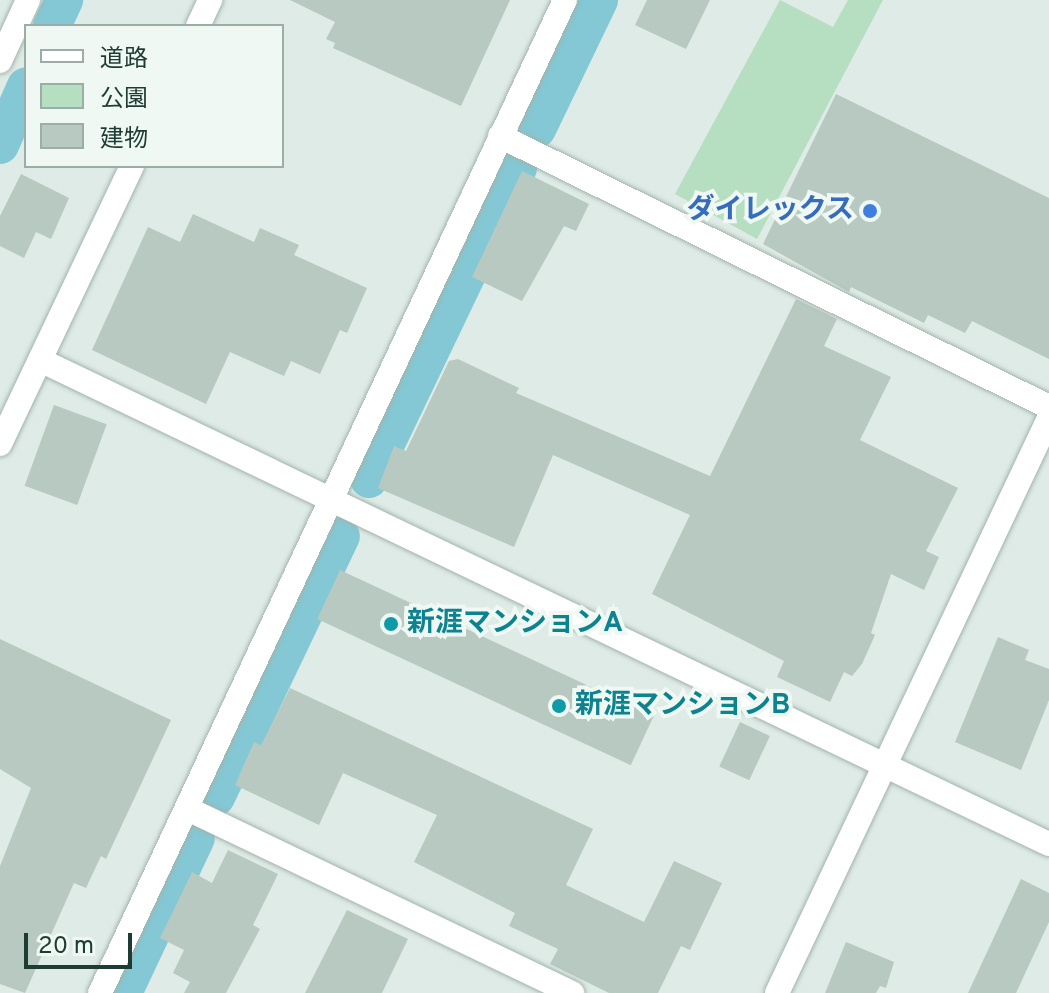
<!DOCTYPE html>
<html>
<head>
<meta charset="utf-8">
<style>
	body { margin:0 }
	#map { position:relative; width:1049px; height:993px; overflow:hidden; background:#dfebe6; font-family:Overpass,"Noto Sans JP",sans-serif }
	div>[style] { position:absolute }
	[style*='--x'] { left:calc(var(--x)*1px); top:calc(var(--y)*1px); width:calc(var(--w)*1px); rotate:calc(var(--a)*1deg) }
	.green>* { inset:0; background:#b6dec0 }
	.canal>* { height:38px; margin:-19px; padding:0 19px; transform-origin:19px; border-radius:19px; background:#83c8d4 }
	.building>* { inset:0; background:#b7c9c1; transform-origin:0 0 }
	.roads { filter:drop-shadow(0 0 2px #a2b3ad) drop-shadow(0 0 2px #a2b3ad) }
	.minor>* { height:24px; margin:-12px; padding:0 12px; transform-origin:12px; border-radius:12px; background:#fff }
	.tertiary>* { height:24px; margin:-12px; padding:0 12px; transform-origin:12px; border-radius:12px; background:#fff }
	.dots>* { width:22px; height:22px; translate:-50% -50%; box-sizing:border-box; border:4px solid #eff8f3; border-radius:50% }
	span { translate:-50% -50%; white-space:nowrap; text-align:center; line-height:1.15; -webkit-text-stroke:8px #eff8f3; paint-order:stroke }
	.shop-label { font-size:28px; color:#366cbe; font-weight:700 }
	.right { translate:-100% -50%; text-align:right }
	.culture-label { font-size:28px; color:#0d838f; font-weight:700 }
	.left { translate:0 -50%; text-align:left }
	.legend { position:absolute; left:24px; top:24px; width:260px; height:144px; box-sizing:border-box; background:#eff8f3; border:2px solid #9cada7; margin:0; padding:10px 14px; list-style:none; font-size:24px; color:#1f3c34 }
	.legend li { display:flex; align-items:center; gap:16px; height:40px }
	.legend b { width:40px; border:2px solid #9cada7 }
	.scale { position:absolute; left:24px; top:933px; width:108px; height:36px; box-sizing:border-box; border:4px solid #1f3c34; border-top:0; padding-left:10px; font-size:24px; line-height:28px; white-space:nowrap; color:#1f3c34; -webkit-text-stroke:6px #eff8f3; paint-order:stroke }
</style>
</head>
<body>
<div id="map">
	<div class="green">
		<i style="clip-path:polygon(780px 0,833px 27px,848px 0,883px 0,757px 239px,675px 194px)"></i>
	</div>
	<div class="canal">
		<i style="--x:52;--y:26;--w:29;--a:-65"></i>
		<i style="--x:537;--y:129;--w:143;--a:-64.3"></i>
		<i style="--x:0;--y:145;--w:64;--a:-66.2"></i>
		<i style="--x:369;--y:479;--w:345;--a:-64.4"></i>
		<i style="--x:216;--y:797;--w:289;--a:-64.4"></i>
		<i style="--x:123;--y:993;--w:171;--a:-64.8"></i>
	</div>
	<div class="building">
		<i style="clip-path:polygon(290px 0,510px 0,461px 106px,333px 48px,335px 43px,326px 39px,335px 22px)"></i>
		<i style="clip-path:polygon(647px 0,710px 0,686px 49px,635px 25px)"></i>
		<i style="clip-path:polygon(836px 94px,1049px 198px,1049px 359px,972px 321px,965px 333px,928px 315px,924px 323px,851px 287px,849px 292px,763px 244px)"></i>
		<i style="clip-path:polygon(522px 171px,589px 204px,576px 231px,564px 226px,522px 301px,472px 277px)"></i>
		<i style="clip-path:polygon(21px 174px,69px 198px,51px 239px,36px 232px,24px 258px,0 246px,0 216px)"></i>
		<i style="clip-path:polygon(193px 214px,254px 242px,260px 228px,299px 245px,294px 255px,367px 288px,347px 333px,340px 330px,320px 374px,291px 361px,284px 376px,230px 352px,206px 404px,92px 350px,148px 227px,180px 242px)"></i>
		<i style="clip-path:polygon(796px 299px,837px 319px,824px 346px,891px 377px,860px 440px,958px 488px,926px 551px,939px 557px,924px 590px,891px 574px,871px 633px,875px 635px,862px 664px,852px 676px,844px 672px,830px 702px,777px 677px,784px 661px,652px 594px,690px 515px,553px 455px,514px 547px,378px 488px,394px 446px,406px 451px,449px 361px,458px 359px,519px 388px,516px 393px,710px 476px)"></i>
		<i style="left:54px;top:405px;width:56px;height:86px;rotate:20deg"></i>
		<i style="left:340px;top:570px;width:346px;height:54px;rotate:25deg"></i>
		<i style="clip-path:polygon(998px 637px,1029px 650px,1025px 660px,1049px 669px,1049px 700px,1021px 770px,955px 742px)"></i>
		<i style="clip-path:polygon(0 639px,171px 720px,106px 859px,101px 856px,86px 888px,74px 883px,25px 993px,0 984px,0 866px,31px 788px,0 769px)"></i>
		<i style="clip-path:polygon(290px 688px,593px 829px,566px 885px,644px 922px,674px 861px,722px 883px,690px 950px,681px 946px,658px 993px,609px 993px,550px 964px,558px 949px,509px 926px,515px 913px,414px 862px,437px 815px,343px 773px,319px 825px,235px 785px,254px 742px,261px 745px)"></i>
		<i style="left:740px;top:722px;width:33px;height:49px;rotate:25deg"></i>
		<i style="clip-path:polygon(228px 850px,278px 874px,253px 925px,260px 929px,226px 993px,184px 993px,190px 982px,173px 973px,184px 950px,160px 938px,192px 872px,212px 883px)"></i>
		<i style="clip-path:polygon(1021px 879px,1049px 893px,1049px 922px,1016px 993px,968px 993px)"></i>
		<i style="clip-path:polygon(347px 910px,408px 939px,382px 993px,305px 993px)"></i>
		<i style="clip-path:polygon(846px 942px,894px 962px,886px 988px,880px 986px,876px 993px,825px 993px)"></i>
	</div>
	<div class="roads">
		<div class="minor">
			<i style="--x:0;--y:61;--w:67;--a:-65.3"></i>
			<i style="--x:500;--y:136;--w:612;--a:26.27"></i>
			<i style="--x:40;--y:360;--w:1119;--a:25.63"></i>
			<i style="--x:188;--y:809;--w:426;--a:25.6"></i>
			<i style="--x:777;--y:993;--w:636;--a:-64.68"></i>
		</div>
		<div class="tertiary">
			<i style="--x:198;--y:26;--w:29;--a:-65"></i>
			<i style="--x:0;--y:444;--w:308;--a:-64.6"></i>
			<i style="--x:100;--y:993;--w:1096;--a:-64.91"></i>
		</div>
	</div>
	<div class="dots">
		<i style="left:870px;top:211px;background:#3f7fe0"></i>
		<i style="left:391px;top:624px;background:#0f9aa8"></i>
		<i style="left:559px;top:706px;background:#0f9aa8"></i>
	</div>
	<div class="shop-label">
		<span class="right" style="left:854px;top:211px">ダイレックス</span>
	</div>
	<div class="culture-label">
		<span class="left" style="left:407px;top:624px">新涯マンションA</span>
		<span class="left" style="left:575px;top:706px">新涯マンションB</span>
	</div>
	<ul class="legend">
	<li><b style="height:10px;background:#fff"></b>道路</li>
	<li><b style="height:22px;background:#b6dec0"></b>公園</li>
	<li><b style="height:22px;background:#b7c9c1"></b>建物</li>
	</ul>
	<div class="scale">20 m</div>
</div>
</body>
</html>
